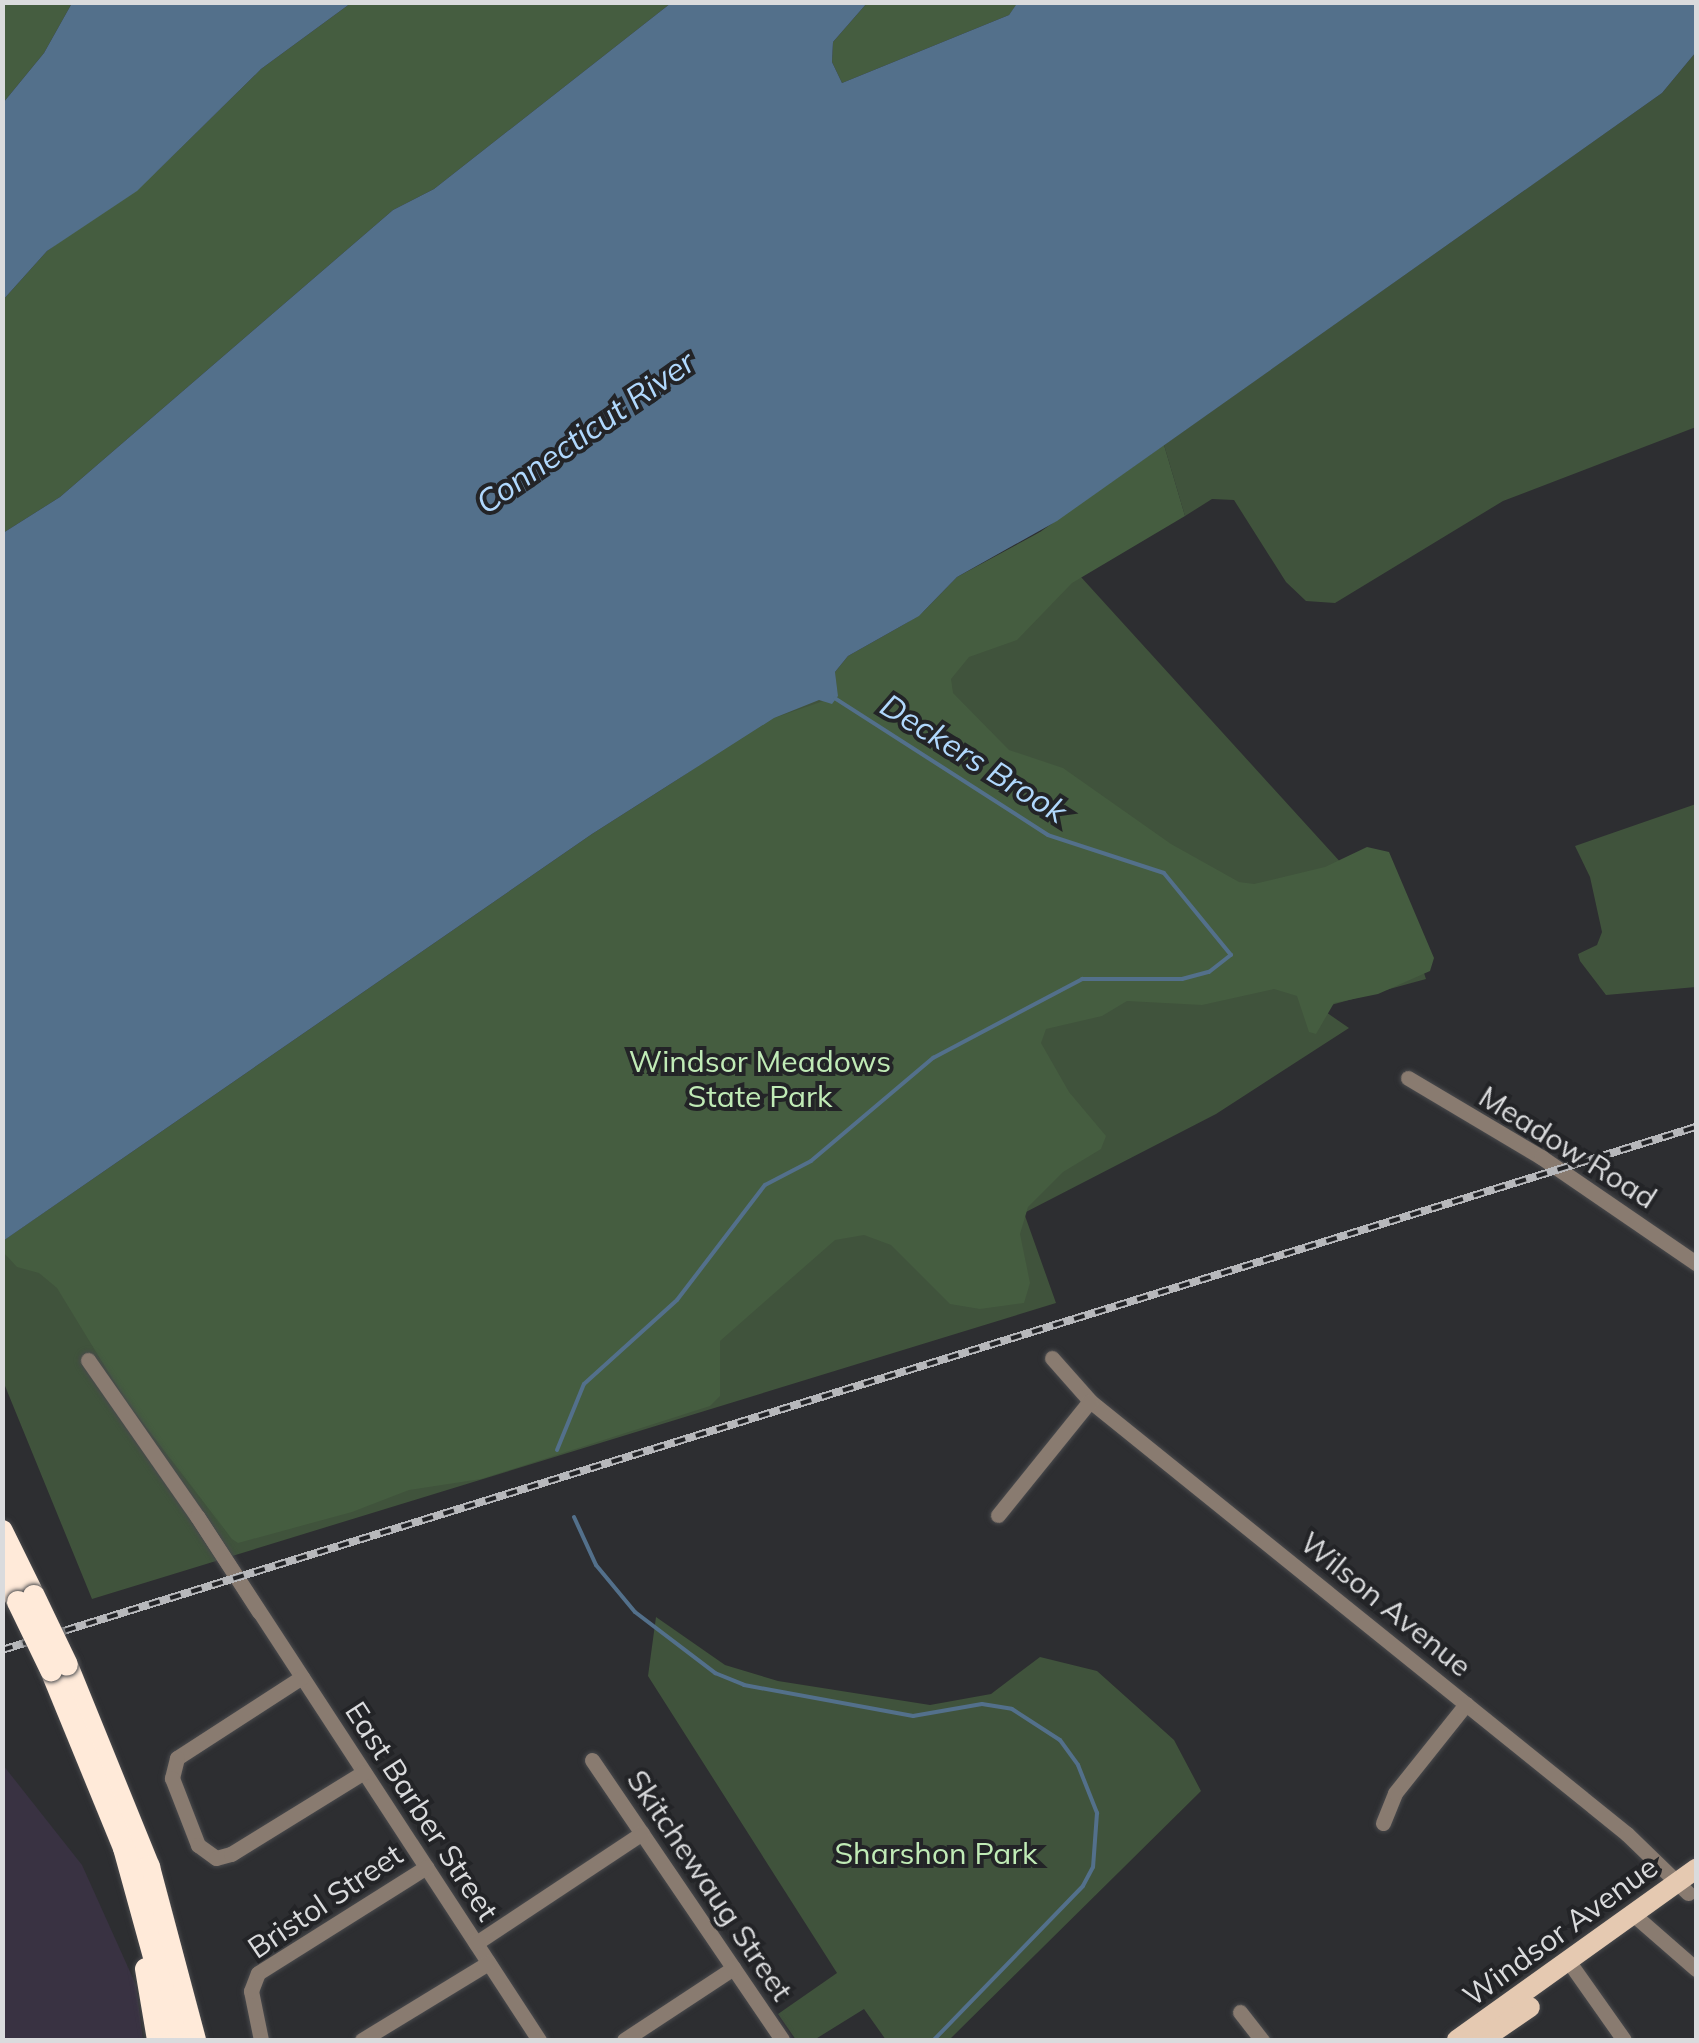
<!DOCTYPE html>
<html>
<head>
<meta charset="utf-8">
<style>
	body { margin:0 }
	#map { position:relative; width:1699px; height:2043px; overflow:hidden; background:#2d2e31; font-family:Mulish,sans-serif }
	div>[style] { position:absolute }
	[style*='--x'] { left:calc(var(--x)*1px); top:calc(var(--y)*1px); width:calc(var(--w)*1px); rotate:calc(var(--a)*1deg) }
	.industrial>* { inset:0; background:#393242 }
	.green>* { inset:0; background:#40533c }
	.forest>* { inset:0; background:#455d40 }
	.water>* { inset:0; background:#53708b }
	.stream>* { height:4px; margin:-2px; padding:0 2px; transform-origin:2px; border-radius:2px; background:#53708b }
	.roads { filter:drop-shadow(0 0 2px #494a4d) drop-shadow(0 0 2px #494a4d) }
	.minor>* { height:15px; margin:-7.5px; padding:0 7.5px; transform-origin:7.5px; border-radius:7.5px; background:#897b70 }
	.major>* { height:20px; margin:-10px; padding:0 10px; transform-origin:10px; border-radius:10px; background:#e5c9b1 }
	.highway>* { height:22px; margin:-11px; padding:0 11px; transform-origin:11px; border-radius:11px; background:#ffead9 }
	.rail>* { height:8px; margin-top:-4px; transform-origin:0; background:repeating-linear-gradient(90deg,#232427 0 11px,#b7b8bb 0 22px); box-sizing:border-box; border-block:2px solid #b7b8bb }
	.bridges { filter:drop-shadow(0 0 2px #494a4d) drop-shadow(0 0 2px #494a4d) }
	.highway-bridge>* { height:22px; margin:-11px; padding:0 11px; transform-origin:11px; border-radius:11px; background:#ffead9 }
	span { translate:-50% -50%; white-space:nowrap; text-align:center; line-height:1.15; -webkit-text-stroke:8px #232427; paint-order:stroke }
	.park-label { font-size:30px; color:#c0ebb6 }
	.street-label { font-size:30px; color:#dadbdd }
	.water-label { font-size:32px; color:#b0d8fd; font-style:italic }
	.frame { position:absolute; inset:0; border:5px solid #dadbdd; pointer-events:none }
</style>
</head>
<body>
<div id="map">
	<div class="industrial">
		<i style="clip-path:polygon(3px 1765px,82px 1865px,136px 1985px,143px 2040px,3px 2040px)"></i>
	</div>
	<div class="green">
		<i style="clip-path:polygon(1696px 52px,1696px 427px,1503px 501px,1335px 603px,1306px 601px,1286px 582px,1234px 500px,1212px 499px,1185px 516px,1164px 445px,1662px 93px)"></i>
		<i style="clip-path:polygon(1040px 532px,1414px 943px,1426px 979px,1320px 1008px,1349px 1028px,1216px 1114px,1024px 1213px,1056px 1303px,92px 1599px,3px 1381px,3px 1241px)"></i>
		<i style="clip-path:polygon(1696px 804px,1696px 987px,1606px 995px,1580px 961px,1578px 954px,1597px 945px,1602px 932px,1590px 877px,1575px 846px)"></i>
		<i style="clip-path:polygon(656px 1617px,725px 1665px,778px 1681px,930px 1705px,991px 1694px,1040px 1657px,1097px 1671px,1174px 1740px,1201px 1791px,949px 2040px,886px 2040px,864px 2009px,814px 2040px,796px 2040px,778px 2014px,837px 1973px,648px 1676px)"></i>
	</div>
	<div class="forest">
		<i style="clip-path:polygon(3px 3px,72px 3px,44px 53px,3px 103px)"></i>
		<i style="clip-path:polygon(351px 3px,671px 3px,434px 189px,393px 210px,60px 497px,3px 533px,3px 300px,47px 251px,157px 171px,261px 69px)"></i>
		<i style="clip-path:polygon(867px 3px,1018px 3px,1009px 15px,842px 83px,832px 62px,833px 42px)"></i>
		<i style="clip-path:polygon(1164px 445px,1185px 516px,1072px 583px,1017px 640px,969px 657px,951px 679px,953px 693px,1009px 750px,1063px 768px,1171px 844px,1239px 882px,1254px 884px,1325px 867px,1367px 847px,1389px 852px,1434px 958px,1430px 971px,1378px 994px,1334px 1003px,1316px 1034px,1309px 1032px,1297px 996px,1274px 989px,1202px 1005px,1127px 1001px,1102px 1016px,1046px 1029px,1041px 1043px,1069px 1092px,1106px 1136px,1101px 1149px,1063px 1172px,1028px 1207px,1020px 1234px,1030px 1283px,1024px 1303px,980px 1309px,950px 1304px,891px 1245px,864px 1235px,835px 1240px,720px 1341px,720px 1396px,710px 1406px,481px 1479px,409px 1490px,352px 1512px,238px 1543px,232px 1539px,126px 1401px,57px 1288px,39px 1273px,17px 1267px,3px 1252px,3px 1241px,592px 834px,774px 718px,838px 696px,835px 672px,848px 656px,919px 616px,957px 577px,1040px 532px)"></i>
	</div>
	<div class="water">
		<i style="clip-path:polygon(72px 3px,351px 3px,261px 69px,137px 191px,47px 251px,3px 300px,3px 103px,44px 53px)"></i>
		<i style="clip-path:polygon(671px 3px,867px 3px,833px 42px,832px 62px,842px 83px,1009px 15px,1018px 2px,1696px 3px,1696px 52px,1662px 93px,1057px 521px,957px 577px,919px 616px,848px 656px,835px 672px,838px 696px,832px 704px,819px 700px,774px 718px,592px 834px,3px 1241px,3px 533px,60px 497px,393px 210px,434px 189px)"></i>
	</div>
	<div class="stream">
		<i style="--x:557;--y:1450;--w:71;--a:-67.8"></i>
		<i style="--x:584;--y:1384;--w:125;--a:-42.1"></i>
		<i style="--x:677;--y:1300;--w:145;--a:-52.6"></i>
		<i style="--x:765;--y:1185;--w:52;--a:-27.6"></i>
		<i style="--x:811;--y:1161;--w:160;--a:-40.2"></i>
		<i style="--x:933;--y:1058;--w:169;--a:-27.9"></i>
		<i style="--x:1082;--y:979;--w:100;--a:0"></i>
		<i style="--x:1182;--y:979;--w:28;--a:-15"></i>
		<i style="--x:1209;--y:972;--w:28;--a:-38"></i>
		<i style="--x:1231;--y:955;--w:106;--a:-129.3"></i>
		<i style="--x:1164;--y:873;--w:122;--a:-161.9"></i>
		<i style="--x:1048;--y:835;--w:253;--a:-147.3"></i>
		<i style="--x:574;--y:1517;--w:53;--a:65.4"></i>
		<i style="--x:596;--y:1565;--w:61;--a:50.3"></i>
		<i style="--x:635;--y:1612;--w:101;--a:37.3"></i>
		<i style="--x:715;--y:1673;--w:31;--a:22"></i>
		<i style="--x:744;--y:1685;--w:172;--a:10.4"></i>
		<i style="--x:913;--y:1716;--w:70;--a:-9.9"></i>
		<i style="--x:982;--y:1704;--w:30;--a:9"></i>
		<i style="--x:1012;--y:1709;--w:57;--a:32.9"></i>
		<i style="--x:1060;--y:1740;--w:31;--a:54"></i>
		<i style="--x:1078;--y:1765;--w:52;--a:68.4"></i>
		<i style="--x:1097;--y:1813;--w:54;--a:94.2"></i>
		<i style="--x:1093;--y:1867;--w:21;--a:118"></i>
		<i style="--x:1083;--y:1886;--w:214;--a:134.1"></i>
	</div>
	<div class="roads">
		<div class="minor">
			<i style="--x:1408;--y:1078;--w:155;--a:30.7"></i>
			<i style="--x:1541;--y:1157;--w:188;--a:34.4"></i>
			<i style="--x:1052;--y:1358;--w:57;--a:48.5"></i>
			<i style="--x:1090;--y:1401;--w:690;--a:38.88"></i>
			<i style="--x:1627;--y:1834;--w:85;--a:44"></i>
			<i style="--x:88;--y:1360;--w:190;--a:55.1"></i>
			<i style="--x:998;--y:1515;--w:146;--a:-51.1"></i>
			<i style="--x:259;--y:1612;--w:114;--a:-122.9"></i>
			<i style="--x:197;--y:1516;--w:626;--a:56.87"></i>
			<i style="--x:302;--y:1677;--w:149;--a:147.1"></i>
			<i style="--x:177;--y:1758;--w:21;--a:104"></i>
			<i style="--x:172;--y:1778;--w:72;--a:68.8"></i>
			<i style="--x:198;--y:1845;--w:22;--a:36"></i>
			<i style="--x:216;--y:1858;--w:16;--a:-15"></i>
			<i style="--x:231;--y:1854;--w:156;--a:-31.7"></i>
			<i style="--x:592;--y:1760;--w:338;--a:55.8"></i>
			<i style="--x:1383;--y:1823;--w:32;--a:-68"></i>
			<i style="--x:1395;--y:1793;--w:114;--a:-51.4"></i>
			<i style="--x:1634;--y:1915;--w:82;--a:41.1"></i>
			<i style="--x:476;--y:1943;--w:199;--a:-33.5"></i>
			<i style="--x:1569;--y:1962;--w:95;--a:54.8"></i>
			<i style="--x:1240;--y:2012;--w:36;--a:52"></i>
			<i style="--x:261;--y:2040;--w:50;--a:-101.5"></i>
			<i style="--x:251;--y:1991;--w:19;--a:-69"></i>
			<i style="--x:258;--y:1973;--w:199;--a:-32.2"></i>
			<i style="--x:362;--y:2040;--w:148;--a:-31.4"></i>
			<i style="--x:624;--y:2040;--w:131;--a:-33.4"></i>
		</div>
		<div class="major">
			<i style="--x:1457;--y:2040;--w:294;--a:-35.6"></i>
			<i style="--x:1482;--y:2040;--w:58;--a:-34.5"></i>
		</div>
		<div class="highway">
			<i style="--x:2;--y:1531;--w:72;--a:63.8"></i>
			<i style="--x:2;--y:1571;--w:35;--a:63"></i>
			<i style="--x:67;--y:1665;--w:218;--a:67.9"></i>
			<i style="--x:149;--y:1867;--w:179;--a:75.1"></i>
			<i style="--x:51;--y:1670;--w:192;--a:67.7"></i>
			<i style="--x:124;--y:1848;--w:199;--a:74.6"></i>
			<i style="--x:146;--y:1969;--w:72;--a:80.4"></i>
		</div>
	</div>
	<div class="rail">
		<i style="--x:2;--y:1650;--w:1773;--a:-17.16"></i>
	</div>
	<div class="bridges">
		<div class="highway-bridge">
			<i style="--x:34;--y:1596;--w:76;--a:64.4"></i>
			<i style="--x:18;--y:1602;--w:76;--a:64.1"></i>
		</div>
	</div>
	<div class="park-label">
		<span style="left:760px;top:1078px">Windsor Meadows<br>State Park</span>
		<span style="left:936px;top:1853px">Sharshon Park</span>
	</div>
	<div class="street-label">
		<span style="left:1568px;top:1147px;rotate:32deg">Meadow Road</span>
		<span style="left:1386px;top:1604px;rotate:39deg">Wilson Avenue</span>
		<span style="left:422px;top:1811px;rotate:57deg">East Barber Street</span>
		<span style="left:710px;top:1885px;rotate:56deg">Skitchewaug Street</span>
		<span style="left:325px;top:1901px;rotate:-34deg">Bristol Street</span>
		<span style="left:1560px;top:1931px;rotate:-36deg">Windsor Avenue</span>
	</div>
	<div class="water-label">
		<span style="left:585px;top:432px;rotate:-35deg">Connecticut River</span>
		<span style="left:974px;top:758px;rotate:32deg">Deckers Brook</span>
	</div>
	<div class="frame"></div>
</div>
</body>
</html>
